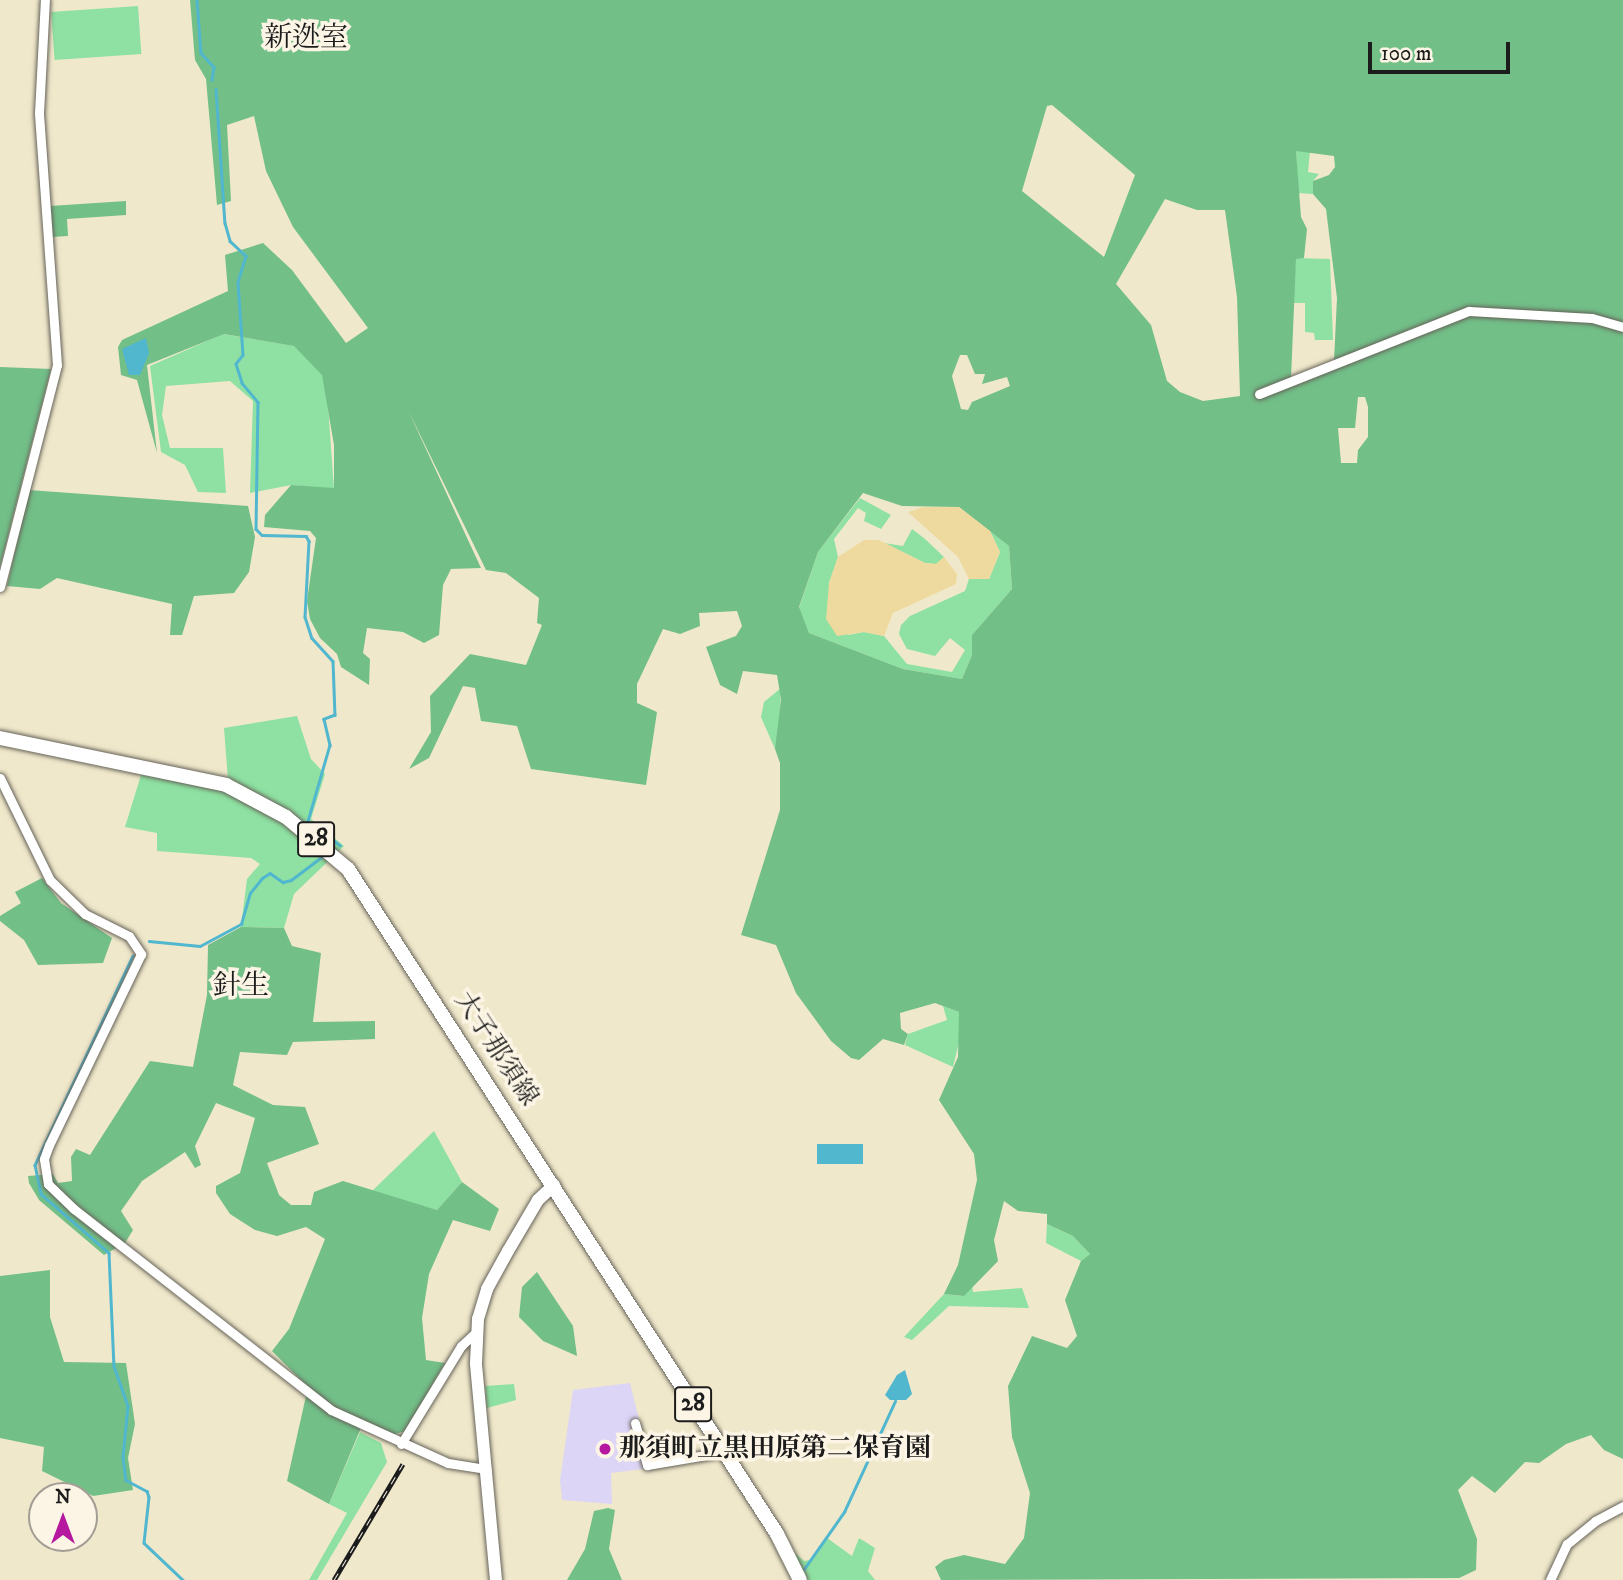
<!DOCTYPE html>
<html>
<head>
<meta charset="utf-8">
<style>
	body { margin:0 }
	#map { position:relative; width:1623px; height:1580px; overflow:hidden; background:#f0e8cb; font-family:"IM FELL DW Pica","Noto Serif JP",serif }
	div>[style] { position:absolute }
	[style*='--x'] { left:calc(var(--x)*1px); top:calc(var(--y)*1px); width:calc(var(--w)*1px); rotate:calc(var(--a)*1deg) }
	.built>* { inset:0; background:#ddd5f6 }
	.green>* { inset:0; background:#8ee1a2; transform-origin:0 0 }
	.forest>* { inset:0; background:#72bf88 }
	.sand>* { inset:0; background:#eeda9e }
	.water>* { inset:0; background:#51b7cf; transform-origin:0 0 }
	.stream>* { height:2.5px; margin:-1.25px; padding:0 1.25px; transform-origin:1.25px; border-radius:1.25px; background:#51b7cf }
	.roads { filter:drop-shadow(0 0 2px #666359) drop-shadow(0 0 2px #666359) }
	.minor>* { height:9px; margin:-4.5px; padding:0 4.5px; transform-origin:4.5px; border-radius:4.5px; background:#fff }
	.tertiary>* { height:12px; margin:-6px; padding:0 6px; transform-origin:6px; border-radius:6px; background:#fff }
	.primary>* { height:14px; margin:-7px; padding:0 7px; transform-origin:7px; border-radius:7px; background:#fff }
	.rail>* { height:5px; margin-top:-2.5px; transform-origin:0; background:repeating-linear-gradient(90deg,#fcf5e5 0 8px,#1c1c1c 0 16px); box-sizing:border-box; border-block:2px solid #1c1c1c }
	.dots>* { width:19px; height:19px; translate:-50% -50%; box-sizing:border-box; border:4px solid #fcf5e5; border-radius:50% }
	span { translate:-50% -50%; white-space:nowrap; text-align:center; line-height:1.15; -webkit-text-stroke:7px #fcf5e5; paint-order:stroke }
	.shield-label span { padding:2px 5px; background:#fcf5e5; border:2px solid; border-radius:5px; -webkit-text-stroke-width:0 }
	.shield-label { font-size:24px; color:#1c1c1c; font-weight:700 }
	.street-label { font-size:26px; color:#1c1c1c }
	.poi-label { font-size:26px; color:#1c1c1c; font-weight:700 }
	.left { translate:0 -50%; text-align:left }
	.neighbourhood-label { font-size:28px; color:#1c1c1c }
	.north { position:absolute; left:28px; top:1482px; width:70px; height:70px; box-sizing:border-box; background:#fcf5e5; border:2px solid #a29e95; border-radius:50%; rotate:0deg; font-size:19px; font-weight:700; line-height:28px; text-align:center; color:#1c1c1c }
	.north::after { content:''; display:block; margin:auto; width:24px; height:32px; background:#b5179e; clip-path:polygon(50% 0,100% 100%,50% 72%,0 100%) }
	.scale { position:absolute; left:1368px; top:42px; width:142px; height:32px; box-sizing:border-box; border:4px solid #1c1c1c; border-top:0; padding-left:9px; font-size:21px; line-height:24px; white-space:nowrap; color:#1c1c1c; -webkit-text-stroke:5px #fcf5e5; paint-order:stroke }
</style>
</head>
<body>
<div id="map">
	<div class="built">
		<i style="clip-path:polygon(630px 1383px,651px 1468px,611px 1473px,612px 1504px,562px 1500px,560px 1480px,573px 1390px)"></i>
	</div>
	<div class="green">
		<i style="left:138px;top:6px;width:48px;height:87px;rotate:86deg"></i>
		<i style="clip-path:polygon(1296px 151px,1310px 151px,1308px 172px,1319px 174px,1313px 181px,1313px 194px,1298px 193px)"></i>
		<i style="clip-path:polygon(1296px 258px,1330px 259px,1333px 340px,1315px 340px,1314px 333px,1305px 332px,1305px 303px,1292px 303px)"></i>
		<i style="clip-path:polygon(223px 334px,295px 346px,326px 377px,334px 489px,291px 485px,250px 493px,253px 401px,230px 381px,166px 386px,162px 415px,170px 448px,223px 448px,226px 493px,198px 492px,185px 465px,161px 452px,150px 366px)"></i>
		<i style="clip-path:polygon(860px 498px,891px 515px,881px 529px,864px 521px,866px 513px,858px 508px,834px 539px,838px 557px,829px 583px,848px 635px,864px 632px,884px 636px,907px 664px,952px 672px,965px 650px,950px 638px,935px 656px,907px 649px,899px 634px,901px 625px,910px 616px,965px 591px,969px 579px,989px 579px,1000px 552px,990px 531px,1009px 546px,1012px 589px,972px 635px,972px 655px,962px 679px,903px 669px,809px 633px,799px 608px,818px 552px)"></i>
		<i style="clip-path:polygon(912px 529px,925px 539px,944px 557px,936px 564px,925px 563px,884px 543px,903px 546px)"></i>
		<i style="clip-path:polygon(781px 688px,778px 743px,775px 749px,761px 717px,764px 702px)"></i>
		<i style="clip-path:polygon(297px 716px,311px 759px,325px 774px,311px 819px,344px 846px,294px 894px,284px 928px,241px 927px,247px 879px,260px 864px,251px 858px,157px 851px,157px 833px,125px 827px,141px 775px,212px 787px,228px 780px,224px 728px)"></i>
		<i style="clip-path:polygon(943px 1006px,959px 1012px,961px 1034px,953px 1067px,905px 1045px,908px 1034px,947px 1020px)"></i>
		<i style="clip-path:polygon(434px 1131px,462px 1182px,437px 1210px,371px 1192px)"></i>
		<i style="clip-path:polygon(1047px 1224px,1073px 1236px,1090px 1254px,1081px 1261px,1046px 1243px)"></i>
		<i style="clip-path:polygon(972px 1285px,973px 1292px,1022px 1288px,1029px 1308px,949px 1306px,912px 1340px,904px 1337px,944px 1294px,963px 1296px)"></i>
		<i style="clip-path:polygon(514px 1384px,516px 1400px,487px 1408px,485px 1386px)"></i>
		<i style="clip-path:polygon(360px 1432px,381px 1443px,387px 1462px,317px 1580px,309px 1580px,347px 1513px,329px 1504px)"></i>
		<i style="clip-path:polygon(827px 1538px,852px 1556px,859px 1538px,875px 1548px,868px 1571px,875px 1580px,806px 1580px,794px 1552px,804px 1561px,810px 1560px)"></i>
	</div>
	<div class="forest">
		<i style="clip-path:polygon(evenodd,190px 0,1623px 0,1623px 1459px,1604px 1450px,1591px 1435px,1566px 1444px,1539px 1463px,1525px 1462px,1495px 1493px,1472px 1476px,1458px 1490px,1477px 1539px,1476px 1570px,1459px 1578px,941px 1580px,935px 1567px,944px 1560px,964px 1555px,1005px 1564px,1024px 1538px,1030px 1493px,1012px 1437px,1008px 1386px,1032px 1336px,1067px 1348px,1077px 1336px,1065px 1300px,1081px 1261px,1090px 1254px,1073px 1236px,1047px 1224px,1047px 1214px,1018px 1211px,1004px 1201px,994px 1240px,998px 1261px,964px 1296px,944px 1294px,958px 1265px,977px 1180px,974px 1154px,939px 1100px,958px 1057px,959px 1012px,935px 1003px,900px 1013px,901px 1029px,908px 1034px,904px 1045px,883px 1039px,859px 1060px,851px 1058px,831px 1041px,796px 993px,776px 945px,741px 935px,780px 810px,780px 763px,775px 749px,781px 699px,777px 675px,743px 671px,737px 694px,720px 685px,706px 647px,736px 636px,742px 626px,737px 611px,699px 613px,700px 626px,680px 634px,663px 629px,637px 684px,637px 703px,657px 712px,646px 785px,531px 769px,517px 726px,481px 721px,475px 688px,463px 686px,429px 758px,409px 769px,431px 732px,430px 696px,470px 654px,526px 665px,542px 625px,537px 623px,539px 598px,506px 573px,486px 570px,408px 410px,481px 568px,451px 569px,443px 585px,439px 635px,424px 643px,403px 632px,367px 628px,363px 653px,370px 659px,369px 685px,341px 667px,337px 654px,320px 638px,310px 619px,307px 601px,316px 538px,310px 531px,264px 527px,265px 515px,291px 485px,334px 488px,334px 445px,322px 375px,294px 346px,224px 334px,147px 365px,157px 453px,137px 380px,121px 375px,118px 347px,122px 340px,228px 291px,225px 255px,263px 243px,292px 270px,346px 343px,368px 328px,293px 227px,266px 171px,254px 116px,227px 125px,231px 201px,217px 205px,206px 79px,195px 60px,190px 0,1052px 105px,1135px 175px,1104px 257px,1022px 191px,1047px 106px,1052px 105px,190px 0,1296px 151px,1334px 156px,1335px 167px,1329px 175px,1313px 181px,1313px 194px,1326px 209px,1337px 298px,1334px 361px,1291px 378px,1296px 259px,1304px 258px,1307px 229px,1301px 217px,1296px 151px,190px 0,1165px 199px,1197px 210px,1225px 210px,1237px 297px,1240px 396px,1203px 401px,1180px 392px,1167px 381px,1151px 325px,1116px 284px,1165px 199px,190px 0,960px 355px,967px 355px,975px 374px,985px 374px,982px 384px,1007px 377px,1010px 386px,972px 402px,968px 410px,961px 409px,952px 376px,960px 355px,190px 0,1358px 397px,1365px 397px,1368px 407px,1368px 437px,1358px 450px,1357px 463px,1341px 463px,1338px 428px,1355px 428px,1358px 397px,190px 0,863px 493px,902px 506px,959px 507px,1009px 546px,1012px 589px,972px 635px,972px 655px,962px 679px,903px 669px,809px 633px,799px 607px,818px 552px,863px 493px)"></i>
		<i style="clip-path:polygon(126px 201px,126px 215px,67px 219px,68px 236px,52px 237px,50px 206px)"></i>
		<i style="clip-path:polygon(0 367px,51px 369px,0 567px)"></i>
		<i style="clip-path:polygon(29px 490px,248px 506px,255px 537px,249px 572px,234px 593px,194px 596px,182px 635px,170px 635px,172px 604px,57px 578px,40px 589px,7px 586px)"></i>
		<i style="clip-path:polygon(42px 878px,61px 903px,112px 938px,103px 963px,38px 965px,24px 940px,0 921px,0 916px,21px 903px,15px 892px)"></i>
		<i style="clip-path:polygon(241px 927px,284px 928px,292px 946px,321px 953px,313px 1022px,375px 1021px,375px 1039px,293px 1042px,287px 1055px,240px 1052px,233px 1085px,273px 1105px,305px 1107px,319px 1144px,267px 1163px,279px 1195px,291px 1205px,311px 1205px,314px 1192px,343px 1181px,437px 1210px,462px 1182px,499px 1209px,490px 1231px,453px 1220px,429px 1274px,422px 1318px,426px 1360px,445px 1363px,405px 1431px,392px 1435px,363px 1423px,329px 1504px,287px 1481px,308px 1387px,272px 1351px,289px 1329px,325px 1239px,306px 1227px,277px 1236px,255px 1230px,230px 1214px,216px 1193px,216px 1186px,240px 1173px,255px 1118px,216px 1103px,195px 1146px,201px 1165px,195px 1168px,185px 1152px,142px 1181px,121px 1211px,133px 1230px,125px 1243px,104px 1255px,39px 1200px,29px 1183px,28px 1176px,53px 1174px,58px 1183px,72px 1181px,71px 1157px,76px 1149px,90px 1155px,150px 1061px,193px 1067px,207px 995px,208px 945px)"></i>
		<i style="clip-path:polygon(50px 1270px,50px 1317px,64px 1362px,126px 1363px,135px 1424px,128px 1458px,133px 1490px,93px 1496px,42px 1471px,44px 1447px,0 1438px,0 1276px)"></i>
		<i style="clip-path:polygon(537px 1272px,573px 1326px,577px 1356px,543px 1341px,519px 1317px,522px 1287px)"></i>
		<i style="clip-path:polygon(608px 1508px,615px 1510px,609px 1549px,622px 1580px,567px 1580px,585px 1549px,594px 1511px)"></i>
	</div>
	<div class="sand">
		<i style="clip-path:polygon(923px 507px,959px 507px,990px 531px,1000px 552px,989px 579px,969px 579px,958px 557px,908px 512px)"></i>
		<i style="clip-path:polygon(864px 540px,879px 540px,925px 563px,936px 564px,944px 557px,957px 574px,956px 584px,893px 613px,884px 636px,864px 632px,837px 636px,826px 619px,829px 583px,838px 557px)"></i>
	</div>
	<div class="water">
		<i style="clip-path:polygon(146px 338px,149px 353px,140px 375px,129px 375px,122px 349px)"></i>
		<i style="left:817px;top:1144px;width:46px;height:20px"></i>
		<i style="clip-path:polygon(905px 1370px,912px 1394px,906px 1400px,890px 1400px,885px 1395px,897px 1375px)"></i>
	</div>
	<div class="stream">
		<i style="--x:197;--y:0;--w:53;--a:85.7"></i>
		<i style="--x:201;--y:53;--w:19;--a:47"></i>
		<i style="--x:214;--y:67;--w:13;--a:99"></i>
		<i style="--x:216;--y:89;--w:134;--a:86.2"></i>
		<i style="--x:225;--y:223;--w:19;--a:74"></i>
		<i style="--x:230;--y:241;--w:22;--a:43"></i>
		<i style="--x:246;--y:256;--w:28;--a:107"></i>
		<i style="--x:238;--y:283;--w:72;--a:86"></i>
		<i style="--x:243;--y:355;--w:11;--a:128"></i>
		<i style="--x:236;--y:364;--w:20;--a:72"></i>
		<i style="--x:242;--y:383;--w:25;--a:50"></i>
		<i style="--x:258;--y:402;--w:127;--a:90.9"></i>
		<i style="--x:256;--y:529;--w:8;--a:45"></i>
		<i style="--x:262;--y:535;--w:44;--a:1.3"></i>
		<i style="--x:306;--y:536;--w:6;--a:59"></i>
		<i style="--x:309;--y:541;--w:76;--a:93"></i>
		<i style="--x:305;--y:617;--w:22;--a:72"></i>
		<i style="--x:312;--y:638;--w:31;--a:48"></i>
		<i style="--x:333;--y:661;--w:54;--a:87.9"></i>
		<i style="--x:335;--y:715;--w:12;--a:160"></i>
		<i style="--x:324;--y:719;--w:27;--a:77"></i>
		<i style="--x:330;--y:745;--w:79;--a:106.1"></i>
		<i style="--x:308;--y:821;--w:40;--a:37"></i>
		<i style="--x:149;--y:941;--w:51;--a:5.6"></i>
		<i style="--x:200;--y:946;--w:47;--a:-28.2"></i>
		<i style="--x:241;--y:924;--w:32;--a:-74"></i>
		<i style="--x:250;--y:893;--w:19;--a:-51"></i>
		<i style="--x:262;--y:878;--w:9;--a:-32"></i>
		<i style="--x:270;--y:873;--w:16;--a:35"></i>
		<i style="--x:283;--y:882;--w:8;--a:-14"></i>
		<i style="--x:291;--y:880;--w:38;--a:-37"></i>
		<i style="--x:133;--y:956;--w:231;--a:115.1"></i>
		<i style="--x:35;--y:1165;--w:30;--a:78"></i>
		<i style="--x:41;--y:1194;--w:90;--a:40.9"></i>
		<i style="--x:109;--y:1253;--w:113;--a:87.5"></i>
		<i style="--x:114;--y:1366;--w:42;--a:70.7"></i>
		<i style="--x:128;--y:1406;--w:51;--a:95.6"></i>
		<i style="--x:123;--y:1457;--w:23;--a:83"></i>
		<i style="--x:126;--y:1480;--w:24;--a:28"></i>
		<i style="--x:147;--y:1491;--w:6;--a:72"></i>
		<i style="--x:149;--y:1497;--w:46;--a:96.2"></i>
		<i style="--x:144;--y:1543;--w:54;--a:43.5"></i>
		<i style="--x:804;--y:1569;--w:70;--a:-54.9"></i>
		<i style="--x:844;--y:1512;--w:122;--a:-65.3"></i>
	</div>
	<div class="roads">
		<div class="minor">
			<i style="--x:1259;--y:394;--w:226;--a:-21.6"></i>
			<i style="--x:1469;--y:311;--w:123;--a:3.3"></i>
			<i style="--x:1592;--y:318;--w:32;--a:16"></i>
			<i style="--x:0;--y:587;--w:229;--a:-75.6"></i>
			<i style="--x:57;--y:365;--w:253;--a:-94.1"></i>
			<i style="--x:39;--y:113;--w:113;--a:-87"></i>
			<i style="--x:0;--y:778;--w:114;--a:63.9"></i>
			<i style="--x:50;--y:880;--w:49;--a:44.2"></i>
			<i style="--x:85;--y:914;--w:49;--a:26.6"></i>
			<i style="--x:129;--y:936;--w:22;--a:56"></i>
			<i style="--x:141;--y:954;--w:212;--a:115.7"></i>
			<i style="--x:49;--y:1145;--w:15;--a:110"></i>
			<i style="--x:44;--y:1159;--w:25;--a:81"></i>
			<i style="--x:48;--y:1184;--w:36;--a:44"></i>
			<i style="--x:74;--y:1209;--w:326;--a:38"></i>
			<i style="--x:331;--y:1410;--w:128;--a:24.4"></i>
			<i style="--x:448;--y:1463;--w:39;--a:9"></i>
			<i style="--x:635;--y:1423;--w:44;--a:74.1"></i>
			<i style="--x:647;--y:1465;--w:78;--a:-9.6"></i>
			<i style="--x:401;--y:1444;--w:115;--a:-58.5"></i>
			<i style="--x:461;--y:1346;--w:22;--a:-43"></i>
			<i style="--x:1550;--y:1580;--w:40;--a:-65"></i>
			<i style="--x:1567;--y:1544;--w:36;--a:-39"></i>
			<i style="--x:1595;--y:1521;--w:32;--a:-28"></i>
		</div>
		<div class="tertiary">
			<i style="--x:496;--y:1580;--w:218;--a:-95.3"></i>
			<i style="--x:476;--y:1363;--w:44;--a:-87.4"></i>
			<i style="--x:478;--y:1319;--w:31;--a:-73"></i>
			<i style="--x:487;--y:1289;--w:43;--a:-61.1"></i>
			<i style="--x:508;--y:1251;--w:59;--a:-59.5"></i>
			<i style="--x:538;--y:1200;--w:22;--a:-43"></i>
		</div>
		<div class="primary">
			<i style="--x:0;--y:738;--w:231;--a:11.7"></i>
			<i style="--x:226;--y:785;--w:68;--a:28.1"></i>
			<i style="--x:286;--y:817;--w:81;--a:40"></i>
			<i style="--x:348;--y:869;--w:791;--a:57.17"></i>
			<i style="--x:777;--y:1534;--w:51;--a:63.4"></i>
		</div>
	</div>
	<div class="rail">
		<i style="--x:334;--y:1580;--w:135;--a:-59.3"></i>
	</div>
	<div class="dots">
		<i style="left:605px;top:1449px;background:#b5179e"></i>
	</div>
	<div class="shield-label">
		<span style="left:316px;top:839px">28</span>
		<span style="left:693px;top:1404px">28</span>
	</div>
	<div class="street-label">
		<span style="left:496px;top:1049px;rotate:57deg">大子那須線</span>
	</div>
	<div class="poi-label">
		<span class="left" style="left:619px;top:1449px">那須町立黒田原第二保育園</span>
	</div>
	<div class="neighbourhood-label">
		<span style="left:306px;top:38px">新迯室</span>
		<span style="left:241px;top:986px">針生</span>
	</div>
	<div class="north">N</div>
	<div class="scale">100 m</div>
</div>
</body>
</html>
